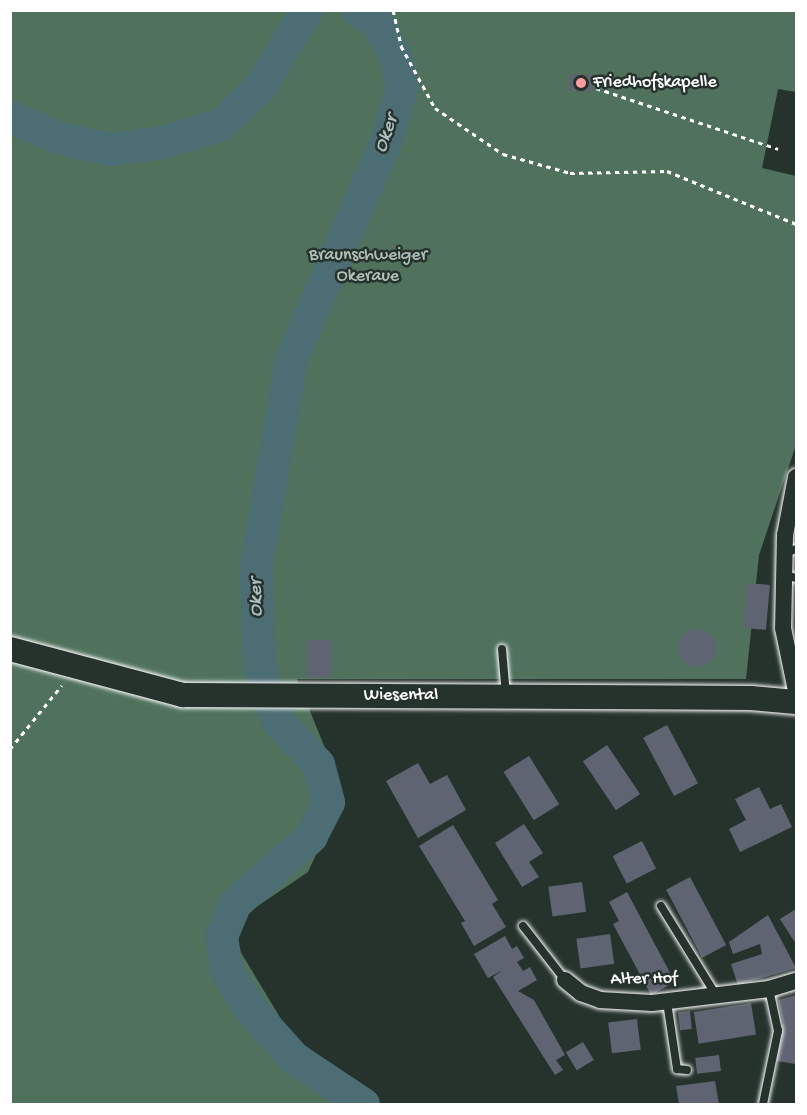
<!DOCTYPE html>
<html>
<head>
<meta charset="utf-8">
<style>
	body { margin:0 }
	#map { position:relative; width:807px; height:1115px; overflow:hidden; background:#26332d; font-family:"Gochi Hand",sans-serif }
	div>[style] { position:absolute }
	[style*='--x'] { left:calc(var(--x)*1px); top:calc(var(--y)*1px); width:calc(var(--w)*1px); rotate:calc(var(--a)*1deg) }
	.green>* { inset:0; background:#50725d }
	.river>* { height:33px; margin:-16.5px; padding:0 16.5px; transform-origin:16.5px; border-radius:16.5px; background:#4c6d73 }
	.building>* { inset:0; background:#5e6471; transform-origin:0 0 }
	.round { border-radius:50% }
	.path>* { height:3px; margin-top:-1.5px; transform-origin:0; background:repeating-linear-gradient(90deg,#fff 0 4.5px,transparent 0 9px) }
	.roads { filter:drop-shadow(0 0 2px #fff) drop-shadow(0 0 2px #fff) }
	.lane>* { height:8px; margin:-4px; padding:0 4px; transform-origin:4px; border-radius:4px; background:#26332d }
	.street>* { height:16px; margin:-8px; padding:0 8px; transform-origin:8px; border-radius:8px; background:#26332d }
	.secondary>* { height:24px; margin:-12px; padding:0 12px; transform-origin:12px; border-radius:12px; background:#26332d }
	.dots>* { width:16px; height:16px; translate:-50% -50%; box-sizing:border-box; border:3px solid #26332d; border-radius:50% }
	span { translate:-50% -50%; white-space:nowrap; text-align:center; line-height:1.15; -webkit-text-stroke:5px #26332d; paint-order:stroke }
	.poi-label { font-size:18px; color:#fff }
	.left { translate:0 -50%; text-align:left }
	.park-label { font-size:18px; color:#b0c0b6 }
	.street-label { font-size:18px; color:#fff }
	.water-label { font-size:20px; color:#aebdc0; font-style:italic }
	.frame { position:absolute; inset:0; border:12px solid #fff; pointer-events:none }
</style>
</head>
<body>
<div id="map">
	<div class="green">
		<i style="clip-path:polygon(10px 11px,796px 11px,796px 92px,778px 89px,762px 168px,796px 176px,796px 445px,759px 555px,746px 679px,297px 679px,327px 753px,339px 804px,308px 872px,243px 916px,234px 941px,293px 1039px,378px 1104px,11px 1104px)"></i>
	</div>
	<div class="river">
		<i style="--x:357;--y:10;--w:24;--a:33"></i>
		<i style="--x:377;--y:23;--w:38;--a:61"></i>
		<i style="--x:395;--y:56;--w:31;--a:77"></i>
		<i style="--x:402;--y:86;--w:56;--a:106.5"></i>
		<i style="--x:386;--y:140;--w:239;--a:113.5"></i>
		<i style="--x:291;--y:359;--w:210;--a:99.6"></i>
		<i style="--x:256;--y:566;--w:100;--a:88.3"></i>
		<i style="--x:259;--y:666;--w:57;--a:71.6"></i>
		<i style="--x:277;--y:720;--w:60;--a:47"></i>
		<i style="--x:318;--y:764;--w:39;--a:75"></i>
		<i style="--x:328;--y:802;--w:38;--a:117"></i>
		<i style="--x:311;--y:836;--w:101;--a:138.6"></i>
		<i style="--x:235;--y:903;--w:36;--a:113"></i>
		<i style="--x:221;--y:936;--w:36;--a:81"></i>
		<i style="--x:227;--y:972;--w:44;--a:58.1"></i>
		<i style="--x:250;--y:1009;--w:66;--a:48.1"></i>
		<i style="--x:294;--y:1058;--w:83;--a:33.7"></i>
		<i style="--x:10;--y:117;--w:53;--a:23.2"></i>
		<i style="--x:59;--y:138;--w:51;--a:12.4"></i>
		<i style="--x:109;--y:149;--w:54;--a:-7.4"></i>
		<i style="--x:163;--y:142;--w:61;--a:-17.2"></i>
		<i style="--x:221;--y:124;--w:56;--a:-44.3"></i>
		<i style="--x:261;--y:85;--w:87;--a:-59"></i>
	</div>
	<div class="building">
		<i style="left:569px;top:74px;width:25px;height:17px;rotate:2deg"></i>
		<i style="left:747px;top:583px;width:23px;height:45px;rotate:5deg"></i>
		<i class="round" style="left:678px;top:629px;width:38px;height:38px"></i>
		<i style="left:307px;top:640px;width:24px;height:37px"></i>
		<i style="left:667px;top:725px;width:66px;height:27px;rotate:62deg"></i>
		<i style="left:607px;top:745px;width:59px;height:29px;rotate:56deg"></i>
		<i style="left:529px;top:756px;width:57px;height:30px;rotate:58deg"></i>
		<i style="clip-path:polygon(418px 763px,430px 784px,447px 775px,466px 810px,418px 838px,386px 781px)"></i>
		<i style="clip-path:polygon(759px 787px,770px 809px,781px 804px,792px 827px,740px 852px,729px 829px,746px 820px,735px 799px)"></i>
		<i style="clip-path:polygon(524px 824px,543px 853px,529px 862px,539px 877px,522px 887px,495px 843px)"></i>
		<i style="clip-path:polygon(453px 825px,498px 900px,492px 904px,506px 927px,474px 946px,461px 923px,465px 921px,419px 846px)"></i>
		<i style="left:642px;top:841px;width:31px;height:33px;rotate:63deg"></i>
		<i style="left:690px;top:877px;width:77px;height:27px;rotate:62deg"></i>
		<i style="left:582px;top:882px;width:30px;height:34px;rotate:82deg"></i>
		<i style="clip-path:polygon(627px 892px,675px 982px,651px 995px,613px 924px,619px 921px,609px 902px)"></i>
		<i style="clip-path:polygon(796px 909px,796px 940px,794px 941px,780px 919px)"></i>
		<i style="clip-path:polygon(768px 915px,796px 968px,738px 985px,731px 964px,762px 954px,760px 944px,733px 954px,729px 942px)"></i>
		<i style="left:610px;top:934px;width:30px;height:34px;rotate:82deg"></i>
		<i style="clip-path:polygon(505px 936px,512px 949px,517px 946px,524px 958px,517px 962px,523px 971px,530px 967px,537px 980px,518px 991px,534px 1000px,565px 1055px,556px 1060px,563px 1070px,555px 1075px,493px 977px,503px 970px,488px 978px,474px 954px)"></i>
		<i style="clip-path:polygon(796px 995px,796px 1056px,795px 1064px,777px 1061px,783px 1023px,778px 1000px)"></i>
		<i style="left:751px;top:1003px;width:32px;height:58px;rotate:81deg"></i>
		<i style="left:690px;top:1011px;width:18px;height:12px;rotate:84deg"></i>
		<i style="left:637px;top:1019px;width:31px;height:29px;rotate:83deg"></i>
		<i style="left:583px;top:1042px;width:21px;height:20px;rotate:59deg"></i>
		<i style="left:719px;top:1055px;width:16px;height:24px;rotate:83deg"></i>
		<i style="clip-path:polygon(715px 1081px,719px 1104px,679px 1104px,676px 1086px)"></i>
	</div>
	<div class="path">
		<i style="--x:393;--y:10;--w:37;--a:77"></i>
		<i style="--x:401;--y:46;--w:71;--a:61.3"></i>
		<i style="--x:435;--y:108;--w:82;--a:34.1"></i>
		<i style="--x:503;--y:154;--w:70;--a:15.8"></i>
		<i style="--x:570;--y:173;--w:97;--a:-1.2"></i>
		<i style="--x:667;--y:171;--w:139;--a:22.3"></i>
		<i style="--x:596;--y:88;--w:192;--a:18.5"></i>
		<i style="--x:10;--y:749;--w:82;--a:-50.9"></i>
	</div>
	<div class="roads">
		<div class="lane">
			<i style="--x:785;--y:553;--w:12;--a:-20"></i>
			<i style="--x:784;--y:575;--w:12;--a:14"></i>
			<i style="--x:502;--y:649;--w:47;--a:85.1"></i>
			<i style="--x:661;--y:906;--w:105;--a:58.3"></i>
			<i style="--x:523;--y:926;--w:68;--a:52.1"></i>
			<i style="--x:667;--y:1002;--w:68;--a:81.5"></i>
			<i style="--x:677;--y:1069;--w:10;--a:6"></i>
			<i style="--x:763;--y:1104;--w:75;--a:-78.4"></i>
			<i style="--x:778;--y:1031;--w:43;--a:-102.1"></i>
		</div>
		<div class="street">
			<i style="--x:796;--y:477;--w:59;--a:100.7"></i>
			<i style="--x:785;--y:535;--w:93;--a:91.2"></i>
			<i style="--x:783;--y:628;--w:64;--a:78.3"></i>
			<i style="--x:565;--y:980;--w:21;--a:39"></i>
			<i style="--x:581;--y:993;--w:20;--a:20"></i>
			<i style="--x:600;--y:1000;--w:52;--a:3.3"></i>
			<i style="--x:652;--y:1003;--w:118;--a:-6.8"></i>
			<i style="--x:769;--y:989;--w:28;--a:-17"></i>
		</div>
		<div class="secondary">
			<i style="--x:10;--y:649;--w:179;--a:14.9"></i>
			<i style="--x:183;--y:695;--w:568;--a:0.3"></i>
			<i style="--x:751;--y:698;--w:45;--a:5.1"></i>
		</div>
	</div>
	<div class="dots">
		<i style="left:581px;top:83px;background:#ff9aa2"></i>
	</div>
	<div class="poi-label">
		<span class="left" style="left:593px;top:83px">Friedhofskapelle</span>
	</div>
	<div class="park-label">
		<span style="left:368px;top:267px">Braunschweiger<br>Okeraue</span>
	</div>
	<div class="street-label">
		<span style="left:401px;top:696px">Wiesental</span>
		<span style="left:644px;top:980px;rotate:-1deg">Alter Hof</span>
	</div>
	<div class="water-label">
		<span style="left:387px;top:134px;rotate:-71deg">Oker</span>
		<span style="left:257px;top:598px;rotate:-91deg">Oker</span>
	</div>
	<div class="frame"></div>
</div>
</body>
</html>
